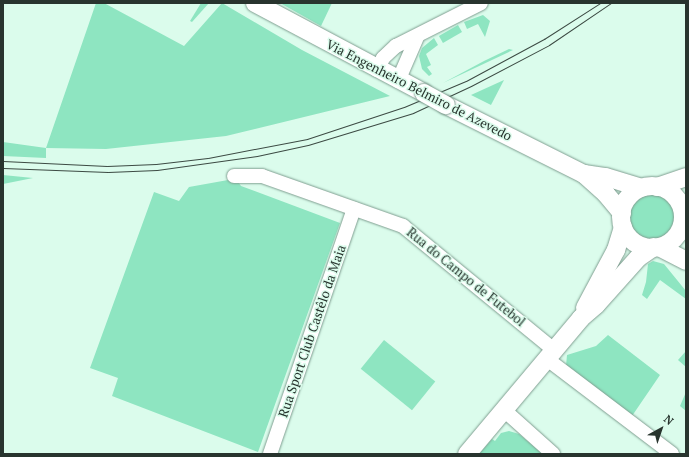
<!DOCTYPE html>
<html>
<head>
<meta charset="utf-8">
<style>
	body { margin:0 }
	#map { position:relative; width:689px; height:457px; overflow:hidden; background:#dbfcec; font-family:"PT Serif",serif }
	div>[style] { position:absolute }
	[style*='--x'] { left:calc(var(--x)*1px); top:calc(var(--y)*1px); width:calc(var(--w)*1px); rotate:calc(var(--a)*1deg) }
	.green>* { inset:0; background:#8ee5c1; transform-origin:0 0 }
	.round { border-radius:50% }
	.roads { filter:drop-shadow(0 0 1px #7f9e90) drop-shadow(0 0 1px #7f9e90) }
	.minor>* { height:14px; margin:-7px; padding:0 7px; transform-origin:7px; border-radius:7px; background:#fff }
	.major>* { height:18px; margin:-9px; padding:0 9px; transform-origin:9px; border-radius:9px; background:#fff }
	.major>.ring { margin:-9px; padding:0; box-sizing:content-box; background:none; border:18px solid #fff; border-radius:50% }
	.tram>* { height:1px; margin:-0.5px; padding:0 0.5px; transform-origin:0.5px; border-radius:0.5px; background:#3c4a43 }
	.bridges { filter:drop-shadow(0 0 1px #7f9e90) drop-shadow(0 0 1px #7f9e90) }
	.major-bridge>* { height:18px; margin:-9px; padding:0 9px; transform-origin:9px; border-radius:9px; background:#fff }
	span { translate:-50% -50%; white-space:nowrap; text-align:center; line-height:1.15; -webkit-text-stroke:3px #dbfcec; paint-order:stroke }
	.street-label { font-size:13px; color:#28342e }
	.frame { position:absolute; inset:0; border:4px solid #28342e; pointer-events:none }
	.north { position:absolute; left:641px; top:409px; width:40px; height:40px; -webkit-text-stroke:3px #dbfcec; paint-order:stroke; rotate:40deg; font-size:11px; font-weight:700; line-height:16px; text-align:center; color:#28342e }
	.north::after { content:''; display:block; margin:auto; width:14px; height:18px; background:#28342e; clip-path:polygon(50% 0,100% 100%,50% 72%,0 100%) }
</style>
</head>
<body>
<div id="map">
	<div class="green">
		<i style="clip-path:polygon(96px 3px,104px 3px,184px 46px,222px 3px,302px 50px,390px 96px,226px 136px,106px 149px,46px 148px,46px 158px,3px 156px,3px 142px,46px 148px)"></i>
		<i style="clip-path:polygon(201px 3px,209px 3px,192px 22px,190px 21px)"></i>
		<i style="clip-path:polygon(280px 3px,332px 3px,321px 26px)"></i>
		<i style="clip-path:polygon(483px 15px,490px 21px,485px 37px,478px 24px,467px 29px,464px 22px)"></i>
		<i style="left:458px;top:25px;width:8px;height:22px;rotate:60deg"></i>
		<i style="clip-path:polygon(434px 38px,438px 45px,426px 54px,431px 65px,427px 67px,432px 74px,429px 76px,422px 69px,419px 56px,422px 48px)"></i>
		<i style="clip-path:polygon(509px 49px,513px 50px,443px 83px,484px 61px)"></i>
		<i style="clip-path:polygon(504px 80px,491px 105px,471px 95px)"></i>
		<i style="clip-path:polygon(3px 175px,33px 178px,3px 184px)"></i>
		<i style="clip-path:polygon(234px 176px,241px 186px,340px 223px,258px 452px,112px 396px,118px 378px,90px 368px,154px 192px,179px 201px,189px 187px,228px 180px)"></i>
		<i class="round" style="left:630px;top:194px;width:46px;height:46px"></i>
		<i style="clip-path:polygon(653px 261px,664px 264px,686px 291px,686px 299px,660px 280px,647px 299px,642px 295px,646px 282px,648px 264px)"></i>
		<i style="clip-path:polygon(608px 335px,660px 375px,632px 416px,566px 366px,567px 355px,596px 346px)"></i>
		<i style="left:384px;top:340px;width:66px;height:37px;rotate:39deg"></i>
		<i style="clip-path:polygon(686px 351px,686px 367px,678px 360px)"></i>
		<i style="clip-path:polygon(686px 392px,686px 411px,680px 406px)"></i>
		<i style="clip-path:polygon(509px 431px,519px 434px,543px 454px,479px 454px,492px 439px,495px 441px,501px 433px)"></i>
	</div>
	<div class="roads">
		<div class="minor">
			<i style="--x:377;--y:70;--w:13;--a:-63"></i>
			<i style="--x:383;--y:58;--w:18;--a:-43"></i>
			<i style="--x:396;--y:46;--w:95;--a:-26.8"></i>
			<i style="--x:398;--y:81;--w:48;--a:-66.6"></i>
			<i style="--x:234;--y:176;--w:28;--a:0"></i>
			<i style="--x:262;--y:176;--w:150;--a:19.5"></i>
			<i style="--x:403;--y:226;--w:195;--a:39.4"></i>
			<i style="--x:547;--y:359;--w:157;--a:37.2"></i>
			<i style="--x:504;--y:410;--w:66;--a:41.9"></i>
			<i style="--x:270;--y:454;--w:259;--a:-71.1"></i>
		</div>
		<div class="major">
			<i style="--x:255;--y:3;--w:191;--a:28"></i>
			<i style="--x:446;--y:105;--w:154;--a:26.6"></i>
			<i style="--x:584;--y:174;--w:30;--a:42"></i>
			<i style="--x:606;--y:194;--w:25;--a:50"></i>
			<i style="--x:584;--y:174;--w:22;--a:8"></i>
			<i style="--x:606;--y:177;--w:37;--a:17"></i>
			<i class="ring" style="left:621px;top:186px;width:44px;height:44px"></i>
			<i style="--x:657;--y:187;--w:31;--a:-19"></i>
			<i style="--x:659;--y:247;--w:30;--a:27"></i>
			<i style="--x:585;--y:308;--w:66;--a:-61.9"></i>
			<i style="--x:616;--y:250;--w:24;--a:-73"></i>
			<i style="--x:467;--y:454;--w:177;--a:-50"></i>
			<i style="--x:581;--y:318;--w:20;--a:-41"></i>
			<i style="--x:596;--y:305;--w:63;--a:-48.2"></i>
			<i style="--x:638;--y:258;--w:19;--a:-35"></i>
		</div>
	</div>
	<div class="tram">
		<i style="--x:3;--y:161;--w:104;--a:2.8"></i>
		<i style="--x:107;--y:166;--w:49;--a:-2.3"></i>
		<i style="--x:156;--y:164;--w:52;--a:-6.6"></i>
		<i style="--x:208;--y:158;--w:101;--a:-10.9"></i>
		<i style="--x:307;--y:139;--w:102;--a:-18.3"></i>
		<i style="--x:404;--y:107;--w:67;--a:-22.8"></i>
		<i style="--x:466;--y:81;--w:89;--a:-28.3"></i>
		<i style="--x:544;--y:39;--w:67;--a:-32.7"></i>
		<i style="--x:3;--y:168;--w:105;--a:2.2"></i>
		<i style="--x:108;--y:172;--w:49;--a:-2.3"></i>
		<i style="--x:157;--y:170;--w:101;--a:-8"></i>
		<i style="--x:257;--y:156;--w:52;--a:-12.2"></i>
		<i style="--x:308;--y:145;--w:110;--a:-16.9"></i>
		<i style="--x:413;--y:113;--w:64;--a:-25"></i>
		<i style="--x:471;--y:86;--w:88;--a:-27.7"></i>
		<i style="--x:549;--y:45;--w:75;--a:-34.1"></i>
	</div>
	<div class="bridges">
		<div class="major-bridge">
			<i style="--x:424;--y:93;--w:25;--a:29"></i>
		</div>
	</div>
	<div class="street-label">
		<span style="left:419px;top:90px;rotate:27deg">Via Engenheiro Belmiro de Azevedo</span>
		<span style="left:466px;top:277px;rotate:39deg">Rua do Campo de Futebol</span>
		<span style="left:312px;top:331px;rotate:-71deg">Rua Sport Club Castêlo da Maia</span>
	</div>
	<div class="frame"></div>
	<div class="north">N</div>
</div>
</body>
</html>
